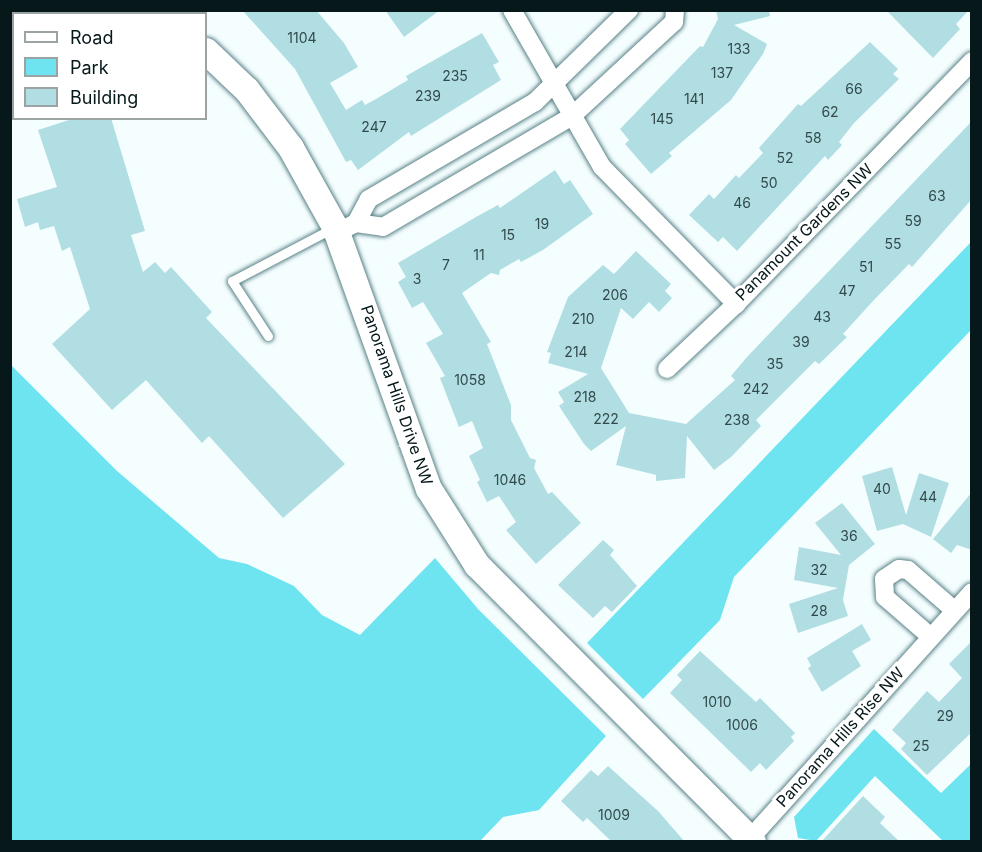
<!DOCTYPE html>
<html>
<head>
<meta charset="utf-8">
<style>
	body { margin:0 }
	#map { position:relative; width:982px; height:852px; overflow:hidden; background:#f5feff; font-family:Inter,sans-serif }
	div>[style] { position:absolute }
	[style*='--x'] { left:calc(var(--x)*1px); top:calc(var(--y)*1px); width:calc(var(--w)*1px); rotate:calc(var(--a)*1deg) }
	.green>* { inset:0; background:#6ee4f0 }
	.building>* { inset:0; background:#b1dee3 }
	.roads { filter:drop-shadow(0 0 2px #588286) drop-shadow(0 0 2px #588286) }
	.lane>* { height:9px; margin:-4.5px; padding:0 4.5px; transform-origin:4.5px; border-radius:4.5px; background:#fff }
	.street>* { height:18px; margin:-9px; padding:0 9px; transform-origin:9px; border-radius:9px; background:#fff }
	.secondary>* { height:26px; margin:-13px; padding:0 13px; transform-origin:13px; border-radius:13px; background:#fff }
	span { translate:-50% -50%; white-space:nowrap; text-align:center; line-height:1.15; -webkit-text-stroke:6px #fff; paint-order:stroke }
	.number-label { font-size:14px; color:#324a4c }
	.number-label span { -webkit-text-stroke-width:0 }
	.street-label { font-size:16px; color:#07181a }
	.frame { position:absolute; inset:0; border:12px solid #07181a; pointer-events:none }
	.legend { position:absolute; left:12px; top:12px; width:195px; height:108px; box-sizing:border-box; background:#fff; border:2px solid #9ca3a3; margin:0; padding:8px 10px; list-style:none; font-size:18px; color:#07181a }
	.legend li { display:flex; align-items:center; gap:12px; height:30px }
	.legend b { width:30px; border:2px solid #9ca3a3 }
</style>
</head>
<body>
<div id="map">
	<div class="green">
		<i style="clip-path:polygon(971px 242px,971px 330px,734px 577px,720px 620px,643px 699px,587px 643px)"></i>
		<i style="clip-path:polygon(11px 365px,117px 471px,219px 558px,247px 564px,294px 586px,322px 615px,360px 635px,435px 558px,478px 609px,606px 736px,539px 810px,503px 817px,480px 841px,11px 841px)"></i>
		<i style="clip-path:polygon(874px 729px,941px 793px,971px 764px,971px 841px,943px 841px,875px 776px,816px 841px,798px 838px,794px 817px)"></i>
	</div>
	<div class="building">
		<i style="clip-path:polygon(242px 10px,316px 10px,344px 43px,358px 67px,330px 83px,346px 110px,362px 100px,365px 105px,376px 99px,408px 80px,406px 76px,482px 33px,499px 62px,493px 65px,501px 80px,411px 136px,409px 132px,358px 170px,351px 160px,346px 162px,295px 69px)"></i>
		<i style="clip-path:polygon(385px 10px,440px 10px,404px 37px)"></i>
		<i style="clip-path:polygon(716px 10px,769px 10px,770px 16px,734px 25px,767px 44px,763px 54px,731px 100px,669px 153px,672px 156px,651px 174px,625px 144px,629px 140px,620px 129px,700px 46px,703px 47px,718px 19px)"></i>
		<i style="clip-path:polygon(886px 10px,969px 10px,956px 24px,960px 29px,933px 58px)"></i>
		<i style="clip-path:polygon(870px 42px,898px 69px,893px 74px,899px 79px,854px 123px,839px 142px,842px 145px,828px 160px,825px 156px,737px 251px,723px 237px,718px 242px,689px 215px,709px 194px,714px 199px,736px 175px,739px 178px,763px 153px,759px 148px,798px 104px,801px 106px)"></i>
		<i style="clip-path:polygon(75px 118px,111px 118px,145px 231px,131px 235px,143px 272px,155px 262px,165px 273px,171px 267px,212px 312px,206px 318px,345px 464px,283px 518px,209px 436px,202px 443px,146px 380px,112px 410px,52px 344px,90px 309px,70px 247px,62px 251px,54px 226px,40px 230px,38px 222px,25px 227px,17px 199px,57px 187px,38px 130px)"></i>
		<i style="clip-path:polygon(972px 121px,972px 199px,912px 267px,909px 264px,873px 301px,843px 334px,847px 337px,819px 364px,815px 361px,756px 420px,761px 426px,731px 457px,714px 470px,687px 436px,685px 478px,656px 481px,656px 475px,616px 465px,626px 426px,591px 451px,584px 444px,559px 406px,564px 402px,558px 392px,588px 374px,548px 363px,551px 353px,547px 352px,568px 297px,603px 265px,614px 274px,636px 251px,671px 284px,665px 291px,672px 298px,659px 312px,649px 302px,633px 319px,621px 308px,601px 368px,629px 413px,686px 424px,735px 380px,731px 376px,747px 357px)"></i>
		<i style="clip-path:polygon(555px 170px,564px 184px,570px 180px,593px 214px,543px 250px,521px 262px,519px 259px,500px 270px,499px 275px,491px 273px,462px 293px,491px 342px,487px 344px,511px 405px,511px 420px,530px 458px,536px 460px,534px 468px,548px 494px,552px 492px,581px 523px,536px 564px,506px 530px,516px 522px,499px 496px,487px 502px,477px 482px,480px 480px,469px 456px,483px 448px,472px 421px,459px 427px,440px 378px,445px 376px,426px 343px,443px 334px,423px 302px,412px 308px,398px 282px,406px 277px,398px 263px,476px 217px,498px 205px,500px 208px)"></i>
		<i style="clip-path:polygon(892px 467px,906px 515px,919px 473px,949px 483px,931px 537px,903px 524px,877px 531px,862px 476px)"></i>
		<i style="clip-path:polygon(972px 492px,972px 550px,957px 545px,951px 553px,933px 539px)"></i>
		<i style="clip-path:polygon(842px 503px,875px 544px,849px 565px,843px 600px,848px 616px,798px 633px,789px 604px,838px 588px,794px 580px,799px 547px,841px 555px,815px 523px)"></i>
		<i style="clip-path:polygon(603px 540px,614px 550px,610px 555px,637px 586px,612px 612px,605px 606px,593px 618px,558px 585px)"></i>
		<i style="clip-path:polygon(862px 624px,871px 640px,852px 651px,861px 666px,822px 692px,808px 668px,811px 666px,807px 658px)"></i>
		<i style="clip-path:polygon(972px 641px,972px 732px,927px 775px,901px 749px,906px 743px,892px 730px,927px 691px,939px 702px,962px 678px,949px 664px)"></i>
		<i style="clip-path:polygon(700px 651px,756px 702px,760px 698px,795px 733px,791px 737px,794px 741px,766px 770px,760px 763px,751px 772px,670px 693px,682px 680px,677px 675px)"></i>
		<i style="clip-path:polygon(608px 766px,658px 811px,685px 842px,612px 842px,587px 818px,583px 822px,561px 801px,591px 770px,598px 776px)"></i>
		<i style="clip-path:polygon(863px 796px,885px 817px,880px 823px,900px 842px,821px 842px)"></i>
	</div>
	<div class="roads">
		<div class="lane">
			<i style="--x:268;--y:336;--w:66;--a:-123.2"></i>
			<i style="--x:232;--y:281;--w:114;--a:-27.7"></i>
		</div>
		<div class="street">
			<i style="--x:512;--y:10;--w:181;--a:60.2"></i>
			<i style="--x:602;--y:167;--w:192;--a:45.6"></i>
			<i style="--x:736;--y:304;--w:339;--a:-45.8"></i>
			<i style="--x:356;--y:223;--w:27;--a:8"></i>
			<i style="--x:383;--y:227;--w:219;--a:-30.4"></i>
			<i style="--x:572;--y:116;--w:139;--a:-42.7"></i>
			<i style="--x:674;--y:22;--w:12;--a:-85"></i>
			<i style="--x:346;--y:228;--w:11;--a:-27"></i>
			<i style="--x:356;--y:223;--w:27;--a:-62"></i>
			<i style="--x:369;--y:199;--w:192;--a:-30.3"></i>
			<i style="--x:535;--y:102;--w:132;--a:-44.4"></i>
			<i style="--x:667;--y:369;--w:95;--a:-43.3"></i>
			<i style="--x:931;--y:637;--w:61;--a:-139"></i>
			<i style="--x:885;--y:597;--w:18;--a:-93"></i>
			<i style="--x:884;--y:579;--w:18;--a:-34"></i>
			<i style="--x:899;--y:569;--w:9;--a:6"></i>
			<i style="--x:908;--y:570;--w:61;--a:41"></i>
			<i style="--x:747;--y:842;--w:336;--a:-48"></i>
		</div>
		<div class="secondary">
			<i style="--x:162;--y:10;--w:6;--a:45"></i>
			<i style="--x:10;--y:13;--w:4;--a:-56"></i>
			<i style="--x:53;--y:14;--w:4;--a:-63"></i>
			<i style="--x:206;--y:51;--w:57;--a:43.6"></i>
			<i style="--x:247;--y:90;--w:73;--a:52.8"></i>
			<i style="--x:291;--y:148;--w:90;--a:60.9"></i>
			<i style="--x:335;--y:227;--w:278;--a:70.3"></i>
			<i style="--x:429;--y:489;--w:90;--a:57.7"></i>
			<i style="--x:477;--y:565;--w:391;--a:45.1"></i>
			<i style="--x:10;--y:69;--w:6;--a:-45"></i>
		</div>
	</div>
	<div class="number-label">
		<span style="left:302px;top:38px">1104</span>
		<span style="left:739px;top:49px">133</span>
		<span style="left:722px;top:73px">137</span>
		<span style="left:455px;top:76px">235</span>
		<span style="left:854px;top:89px">66</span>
		<span style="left:428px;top:96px">239</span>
		<span style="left:694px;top:99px">141</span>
		<span style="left:830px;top:112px">62</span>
		<span style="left:662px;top:119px">145</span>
		<span style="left:374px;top:127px">247</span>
		<span style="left:813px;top:138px">58</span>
		<span style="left:785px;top:158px">52</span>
		<span style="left:769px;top:183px">50</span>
		<span style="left:937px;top:196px">63</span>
		<span style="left:742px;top:203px">46</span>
		<span style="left:913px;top:221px">59</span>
		<span style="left:542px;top:224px">19</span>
		<span style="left:508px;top:235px">15</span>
		<span style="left:893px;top:244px">55</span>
		<span style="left:479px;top:255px">11</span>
		<span style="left:446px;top:265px">7</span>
		<span style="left:866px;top:267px">51</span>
		<span style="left:417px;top:279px">3</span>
		<span style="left:847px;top:291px">47</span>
		<span style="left:615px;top:295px">206</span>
		<span style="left:822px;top:317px">43</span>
		<span style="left:583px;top:319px">210</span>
		<span style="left:801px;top:342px">39</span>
		<span style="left:576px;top:352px">214</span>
		<span style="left:775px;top:364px">35</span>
		<span style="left:470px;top:380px">1058</span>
		<span style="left:756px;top:389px">242</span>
		<span style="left:585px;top:397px">218</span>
		<span style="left:606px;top:419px">222</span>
		<span style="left:737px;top:420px">238</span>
		<span style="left:510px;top:480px">1046</span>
		<span style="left:882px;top:489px">40</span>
		<span style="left:928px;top:497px">44</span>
		<span style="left:849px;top:536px">36</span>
		<span style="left:819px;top:570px">32</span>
		<span style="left:819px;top:611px">28</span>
		<span style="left:717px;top:702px">1010</span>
		<span style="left:945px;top:716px">29</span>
		<span style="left:742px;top:725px">1006</span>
		<span style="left:921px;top:746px">25</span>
		<span style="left:614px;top:815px">1009</span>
	</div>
	<div class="street-label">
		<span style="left:804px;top:232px;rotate:-45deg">Panamount Gardens NW</span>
		<span style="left:397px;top:395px;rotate:71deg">Panorama Hills Drive NW</span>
		<span style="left:840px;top:737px;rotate:-48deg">Panorama Hills Rise NW</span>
	</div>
	<div class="frame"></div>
	<ul class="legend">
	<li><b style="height:8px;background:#fff"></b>Road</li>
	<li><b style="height:16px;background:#6ee4f0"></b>Park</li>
	<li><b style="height:16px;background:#b1dee3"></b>Building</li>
	</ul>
</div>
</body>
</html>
